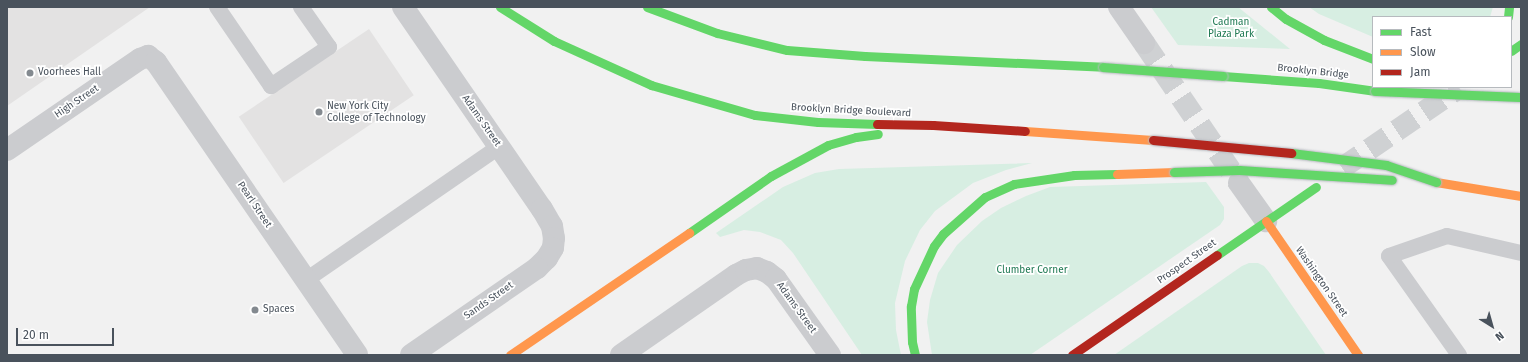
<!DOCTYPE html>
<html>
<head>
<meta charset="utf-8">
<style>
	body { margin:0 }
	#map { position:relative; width:1528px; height:362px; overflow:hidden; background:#f1f1f1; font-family:"Fira Sans",sans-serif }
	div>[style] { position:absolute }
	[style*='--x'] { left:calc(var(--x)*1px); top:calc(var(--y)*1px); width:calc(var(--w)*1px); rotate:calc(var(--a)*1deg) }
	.education>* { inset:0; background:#e3e2e2; transform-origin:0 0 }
	.green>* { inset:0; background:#d7eee2 }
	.street-tunnel>* { height:22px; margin-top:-11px; transform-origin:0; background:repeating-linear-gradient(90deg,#cfd1d3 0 22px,transparent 0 33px) }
	.secondary-tunnel>* { height:22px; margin-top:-11px; transform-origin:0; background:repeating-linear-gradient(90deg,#cfd1d3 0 22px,transparent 0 33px) }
	.lane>* { height:16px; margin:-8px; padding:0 8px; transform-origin:8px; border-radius:8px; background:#cbcccf }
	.street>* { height:22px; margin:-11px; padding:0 11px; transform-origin:11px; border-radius:11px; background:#cbcccf }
	.fast>* { height:9px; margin:-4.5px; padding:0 4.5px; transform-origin:4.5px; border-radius:4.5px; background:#63d668 }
	.slow>* { height:9px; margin:-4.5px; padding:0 4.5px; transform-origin:4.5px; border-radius:4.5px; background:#ff974d }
	.jam>* { height:9px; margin:-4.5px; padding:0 4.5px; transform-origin:4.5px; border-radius:4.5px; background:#b3261e }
	.bridges { filter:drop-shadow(0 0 1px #b7bac0) drop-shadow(0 0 1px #b7bac0) }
	.fast-bridge>* { height:9px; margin:-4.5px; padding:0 4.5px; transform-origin:4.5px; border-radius:4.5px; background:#63d668 }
	.jam-bridge>* { height:9px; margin:-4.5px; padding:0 4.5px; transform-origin:4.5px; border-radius:4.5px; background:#b3261e }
	.dots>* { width:11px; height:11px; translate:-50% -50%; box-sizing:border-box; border:2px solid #fff; border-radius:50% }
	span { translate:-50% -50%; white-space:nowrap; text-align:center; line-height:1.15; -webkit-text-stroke:3.5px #fff; paint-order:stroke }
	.park-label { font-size:10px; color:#1e7952 }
	.street-label { font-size:10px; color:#49525c }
	.poi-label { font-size:10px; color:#49525c }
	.left { translate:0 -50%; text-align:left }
	.frame { position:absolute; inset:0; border:8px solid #49525c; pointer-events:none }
	.legend { position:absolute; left:1372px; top:16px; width:140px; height:72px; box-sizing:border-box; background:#fff; border:1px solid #b6babe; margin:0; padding:5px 7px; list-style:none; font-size:12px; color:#49525c }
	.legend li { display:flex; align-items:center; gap:8px; height:20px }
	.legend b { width:20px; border:1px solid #b6babe }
	.north { position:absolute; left:1472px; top:306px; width:40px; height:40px; -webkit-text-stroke:3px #fff; paint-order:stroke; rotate:143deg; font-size:11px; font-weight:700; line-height:16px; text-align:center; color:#49525c }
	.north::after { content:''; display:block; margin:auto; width:14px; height:18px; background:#49525c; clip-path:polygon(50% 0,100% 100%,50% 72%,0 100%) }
	.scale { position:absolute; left:16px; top:328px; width:98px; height:18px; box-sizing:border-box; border:2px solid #49525c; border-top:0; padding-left:5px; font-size:12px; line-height:14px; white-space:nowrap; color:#49525c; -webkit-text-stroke:3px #fff; paint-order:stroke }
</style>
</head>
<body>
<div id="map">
	<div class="education">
		<i style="clip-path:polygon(7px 7px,150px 7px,7px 106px)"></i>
		<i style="left:369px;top:29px;width:80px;height:157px;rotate:56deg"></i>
	</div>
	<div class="green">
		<i style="clip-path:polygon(1151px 7px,1238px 7px,1290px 49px,1178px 45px)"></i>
		<i style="clip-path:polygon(1309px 7px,1493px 7px,1490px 17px,1373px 17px,1373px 37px,1319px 14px)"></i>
		<i style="clip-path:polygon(1032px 163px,1006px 170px,973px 183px,935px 211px,920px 230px,905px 261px,895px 303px,896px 330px,901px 355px,862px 355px,793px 253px,781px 240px,760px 232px,744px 230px,720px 237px,716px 233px,783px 187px,815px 173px,839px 169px)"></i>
		<i style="clip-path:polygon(1206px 182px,1224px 207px,1224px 219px,1220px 225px,1030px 355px,932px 355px,927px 322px,930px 300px,938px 273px,957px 245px,982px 221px,1001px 208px,1026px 196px,1050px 187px)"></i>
		<i style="clip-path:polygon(1249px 263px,1258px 263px,1264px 266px,1269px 272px,1326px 355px,1114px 355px,1242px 266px)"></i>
	</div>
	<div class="street-tunnel">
		<i style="--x:1144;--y:43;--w:169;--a:55.8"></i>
	</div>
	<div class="secondary-tunnel">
		<i style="--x:1342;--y:168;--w:142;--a:-34.4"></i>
	</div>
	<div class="lane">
		<i style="--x:217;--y:7;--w:96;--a:55.6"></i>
		<i style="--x:271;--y:86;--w:70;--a:-33.9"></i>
		<i style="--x:329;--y:47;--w:49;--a:-125"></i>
		<i style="--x:306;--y:280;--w:234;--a:-34.6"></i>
		<i style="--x:1459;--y:355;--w:121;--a:-125.3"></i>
		<i style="--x:1389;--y:256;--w:61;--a:-19"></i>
		<i style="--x:1447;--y:236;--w:76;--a:12.9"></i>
	</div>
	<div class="street">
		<i style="--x:403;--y:7;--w:245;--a:55.5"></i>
		<i style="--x:542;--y:209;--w:20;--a:60"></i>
		<i style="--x:552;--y:226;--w:12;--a:81"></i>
		<i style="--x:554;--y:238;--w:10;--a:96"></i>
		<i style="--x:553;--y:248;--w:12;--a:121"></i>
		<i style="--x:547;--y:258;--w:14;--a:135"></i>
		<i style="--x:537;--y:268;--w:153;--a:145.4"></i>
		<i style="--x:1119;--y:7;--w:44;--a:55.2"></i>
		<i style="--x:7;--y:150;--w:161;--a:-34.4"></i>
		<i style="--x:140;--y:59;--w:9;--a:-21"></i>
		<i style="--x:148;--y:56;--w:10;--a:37"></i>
		<i style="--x:156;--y:62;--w:355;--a:55.5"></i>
		<i style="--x:1239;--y:183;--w:47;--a:54.6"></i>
		<i style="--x:621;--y:355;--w:140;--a:-34.8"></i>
		<i style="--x:736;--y:275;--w:11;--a:-27"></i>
		<i style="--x:746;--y:270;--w:11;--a:-10"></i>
		<i style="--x:757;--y:268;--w:11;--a:22"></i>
		<i style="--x:767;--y:272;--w:11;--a:38"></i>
		<i style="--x:776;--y:279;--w:93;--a:54.6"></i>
	</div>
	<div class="fast">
		<i style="--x:500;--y:7;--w:64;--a:32.2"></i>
		<i style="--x:554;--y:41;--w:107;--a:24.4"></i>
		<i style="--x:651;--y:85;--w:108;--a:16.1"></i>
		<i style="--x:755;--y:115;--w:63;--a:6.3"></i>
		<i style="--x:818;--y:122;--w:59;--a:1.9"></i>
		<i style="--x:647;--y:7;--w:75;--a:20.4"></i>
		<i style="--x:717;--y:33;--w:72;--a:13.7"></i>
		<i style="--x:787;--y:50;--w:78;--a:4.4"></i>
		<i style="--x:865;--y:56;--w:238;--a:2.6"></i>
		<i style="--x:1271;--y:7;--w:19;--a:39"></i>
		<i style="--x:1286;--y:19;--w:43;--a:28.9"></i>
		<i style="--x:1324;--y:40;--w:53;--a:21.2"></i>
		<i style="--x:1508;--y:17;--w:10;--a:-84"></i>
		<i style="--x:1511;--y:51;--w:12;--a:-35"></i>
		<i style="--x:1223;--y:76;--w:96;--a:4.2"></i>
		<i style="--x:1319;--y:83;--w:57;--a:8.1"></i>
		<i style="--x:689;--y:233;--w:100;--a:-34.8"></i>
		<i style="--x:771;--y:176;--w:65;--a:-28.5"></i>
		<i style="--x:828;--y:145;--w:29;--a:-16"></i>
		<i style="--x:856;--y:137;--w:22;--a:-8"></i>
		<i style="--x:1217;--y:255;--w:120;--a:-34.5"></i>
		<i style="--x:915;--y:355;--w:13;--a:-103"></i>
		<i style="--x:912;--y:342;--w:36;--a:-92"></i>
		<i style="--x:911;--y:306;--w:17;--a:-80"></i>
		<i style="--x:914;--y:289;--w:47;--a:-65.1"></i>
		<i style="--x:934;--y:246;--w:15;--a:-53"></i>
		<i style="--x:943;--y:234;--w:56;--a:-41.4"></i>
		<i style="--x:985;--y:197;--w:32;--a:-24"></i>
		<i style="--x:1014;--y:184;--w:61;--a:-8.5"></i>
		<i style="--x:1074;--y:175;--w:43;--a:-1.3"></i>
	</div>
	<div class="slow">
		<i style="--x:1025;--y:131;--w:128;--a:4"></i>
		<i style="--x:1117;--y:174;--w:57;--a:-2"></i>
		<i style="--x:1436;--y:182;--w:86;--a:9.4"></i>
		<i style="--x:1266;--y:221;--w:163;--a:55.5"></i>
		<i style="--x:510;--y:355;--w:217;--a:-34.3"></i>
	</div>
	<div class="jam">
		<i style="--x:877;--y:124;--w:56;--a:1"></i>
		<i style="--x:933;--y:125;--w:92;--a:3.7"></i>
		<i style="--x:1072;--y:355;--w:176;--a:-34.6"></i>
	</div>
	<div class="bridges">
		<div class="fast-bridge">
			<i style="--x:1103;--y:67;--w:120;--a:4.3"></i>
			<i style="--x:1375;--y:91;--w:146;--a:2.4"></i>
			<i style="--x:1291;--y:153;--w:96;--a:7.2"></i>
			<i style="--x:1386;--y:165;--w:53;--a:18.8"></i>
			<i style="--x:1174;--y:172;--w:65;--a:-1.8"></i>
			<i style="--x:1239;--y:170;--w:153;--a:3.7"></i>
		</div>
		<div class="jam-bridge">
			<i style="--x:1153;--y:140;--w:139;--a:5.4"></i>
		</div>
	</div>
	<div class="dots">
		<i style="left:30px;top:73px;background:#848a90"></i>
		<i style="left:319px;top:112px;background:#848a90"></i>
		<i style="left:255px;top:310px;background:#848a90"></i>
	</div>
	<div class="park-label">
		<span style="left:1231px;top:28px">Cadman<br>Plaza Park</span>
		<span style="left:1032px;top:271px">Clumber Corner</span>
	</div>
	<div class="street-label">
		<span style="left:1313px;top:72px;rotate:6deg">Brooklyn Bridge</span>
		<span style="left:77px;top:102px;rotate:-34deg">High Street</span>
		<span style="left:851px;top:111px;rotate:3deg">Brooklyn Bridge Boulevard</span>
		<span style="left:481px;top:121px;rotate:55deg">Adams Street</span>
		<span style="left:254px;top:205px;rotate:56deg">Pearl Street</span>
		<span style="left:1187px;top:262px;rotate:-35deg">Prospect Street</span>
		<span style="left:1321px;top:282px;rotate:55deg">Washington Street</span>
		<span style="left:489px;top:301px;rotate:-35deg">Sands Street</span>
		<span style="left:796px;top:308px;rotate:54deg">Adams Street</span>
	</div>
	<div class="poi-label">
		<span class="left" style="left:38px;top:73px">Voorhees Hall</span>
		<span class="left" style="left:327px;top:112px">New York City<br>College of Technology</span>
		<span class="left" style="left:263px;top:310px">Spaces</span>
	</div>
	<div class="frame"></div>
	<ul class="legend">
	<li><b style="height:5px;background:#63d668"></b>Fast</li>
	<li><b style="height:5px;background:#ff974d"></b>Slow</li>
	<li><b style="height:5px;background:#b3261e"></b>Jam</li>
	</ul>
	<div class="north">N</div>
	<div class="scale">20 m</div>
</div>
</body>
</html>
